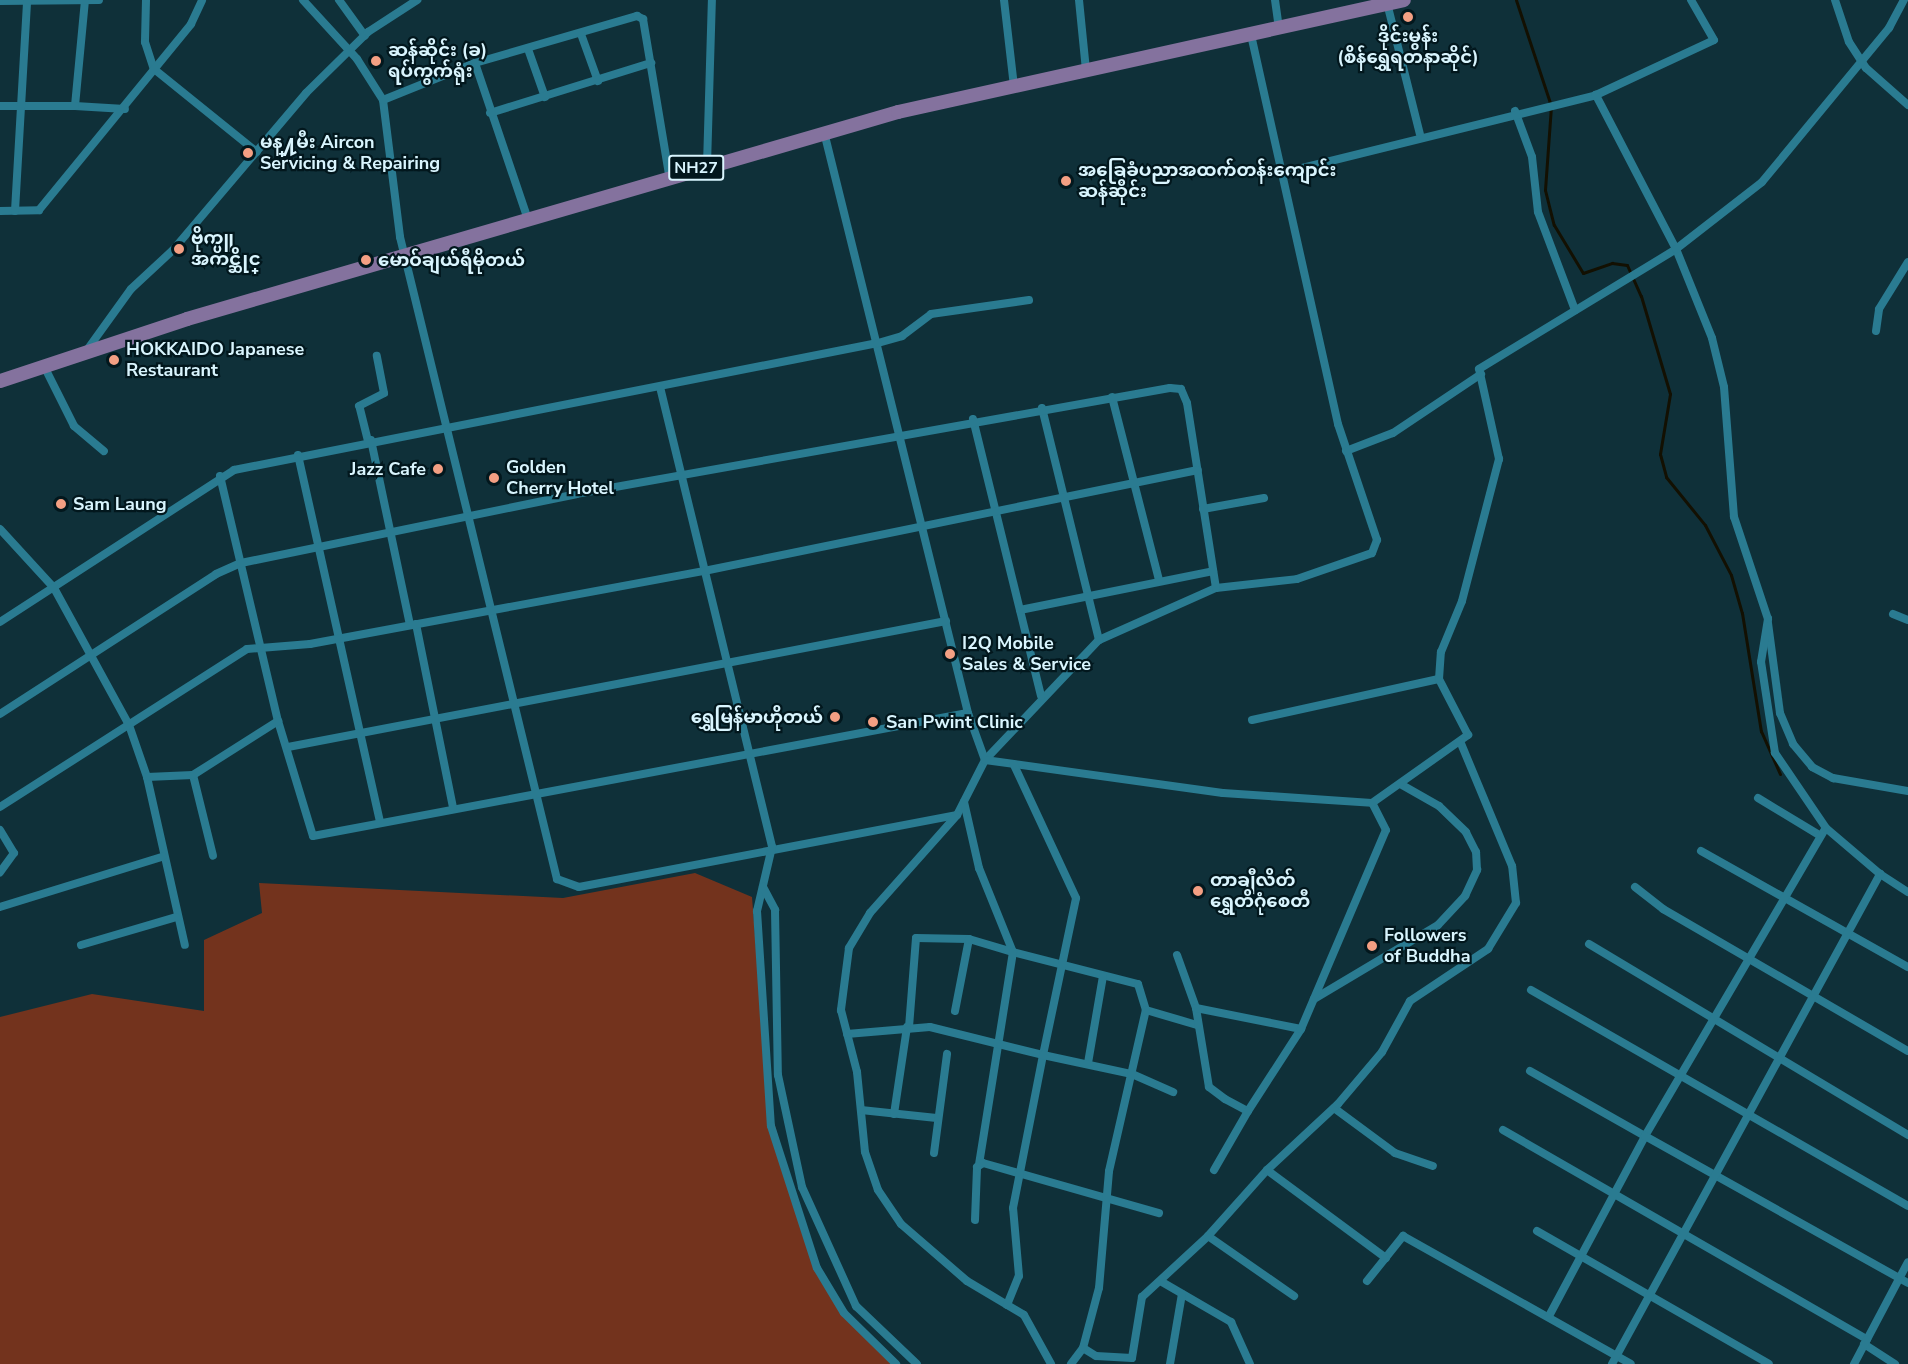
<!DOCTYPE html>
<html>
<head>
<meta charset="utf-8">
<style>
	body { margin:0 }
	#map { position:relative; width:1908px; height:1364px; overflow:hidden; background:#0f3039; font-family:"Nunito Sans","Noto Sans Myanmar",sans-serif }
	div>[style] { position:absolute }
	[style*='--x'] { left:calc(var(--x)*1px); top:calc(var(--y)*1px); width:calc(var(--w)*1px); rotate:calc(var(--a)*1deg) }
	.green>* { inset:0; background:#73331d }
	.stream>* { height:3px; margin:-1.5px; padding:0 1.5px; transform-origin:1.5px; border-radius:1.5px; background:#131002 }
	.minor>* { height:8px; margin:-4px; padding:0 4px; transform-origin:4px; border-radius:4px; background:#2a7b91 }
	.primary>* { height:14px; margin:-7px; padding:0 7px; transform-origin:7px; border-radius:7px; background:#84729e }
	.dots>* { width:16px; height:16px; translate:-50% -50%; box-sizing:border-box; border:3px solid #02171d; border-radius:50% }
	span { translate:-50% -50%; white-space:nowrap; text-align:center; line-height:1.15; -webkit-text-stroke:4.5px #02171d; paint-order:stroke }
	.shield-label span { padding:2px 4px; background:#02171d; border:2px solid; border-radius:4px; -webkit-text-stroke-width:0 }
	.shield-label { font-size:16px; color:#d9f5fe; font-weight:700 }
	.poi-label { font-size:18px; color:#d9f5fe; font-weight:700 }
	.left { translate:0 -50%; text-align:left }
	.right { translate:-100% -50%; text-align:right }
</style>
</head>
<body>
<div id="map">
	<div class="green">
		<i style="clip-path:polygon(695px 873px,752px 897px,768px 1101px,817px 1273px,852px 1322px,897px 1364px,0 1364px,0 1017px,92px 994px,204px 1011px,204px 940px,262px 913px,259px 883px,563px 898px)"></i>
	</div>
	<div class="stream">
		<i style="--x:1516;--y:0;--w:112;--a:71.7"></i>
		<i style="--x:1551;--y:106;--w:84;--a:94.1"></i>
		<i style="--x:1545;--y:190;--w:36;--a:76"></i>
		<i style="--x:1554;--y:225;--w:56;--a:58.9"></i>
		<i style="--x:1583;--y:273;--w:31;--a:-19"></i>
		<i style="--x:1612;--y:263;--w:15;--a:8"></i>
		<i style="--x:1627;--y:265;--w:34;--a:66"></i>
		<i style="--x:1641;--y:296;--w:102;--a:73.5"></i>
		<i style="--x:1670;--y:394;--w:61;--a:99.5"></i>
		<i style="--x:1660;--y:454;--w:24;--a:75"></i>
		<i style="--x:1666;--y:477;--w:62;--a:50.9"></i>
		<i style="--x:1705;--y:525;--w:56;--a:62.5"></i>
		<i style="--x:1731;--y:575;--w:40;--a:74"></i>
		<i style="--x:1742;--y:613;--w:120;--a:80.9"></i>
		<i style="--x:1761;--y:731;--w:47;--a:66.2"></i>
	</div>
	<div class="minor">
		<i style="--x:85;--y:0;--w:106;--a:95.4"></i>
		<i style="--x:75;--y:106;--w:50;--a:3.4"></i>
		<i style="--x:146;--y:0;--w:42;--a:91.4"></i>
		<i style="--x:145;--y:42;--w:28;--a:72"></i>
		<i style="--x:154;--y:69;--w:132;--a:38.9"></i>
		<i style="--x:303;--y:0;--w:80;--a:47.5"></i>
		<i style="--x:357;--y:59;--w:49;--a:57.6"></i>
		<i style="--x:383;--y:100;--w:138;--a:82.9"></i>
		<i style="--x:400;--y:237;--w:661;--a:76.26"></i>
		<i style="--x:557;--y:879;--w:23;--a:20"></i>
		<i style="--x:579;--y:887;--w:385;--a:-10.8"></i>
		<i style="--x:957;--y:815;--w:62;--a:-63"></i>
		<i style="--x:985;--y:760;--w:166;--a:-46.5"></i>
		<i style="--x:1099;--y:640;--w:128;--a:-24"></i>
		<i style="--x:1216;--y:588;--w:81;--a:-6.3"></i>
		<i style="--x:1297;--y:579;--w:79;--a:-19.1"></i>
		<i style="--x:1372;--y:553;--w:14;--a:-69"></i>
		<i style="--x:1377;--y:540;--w:122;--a:-108.6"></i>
		<i style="--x:1338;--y:424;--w:399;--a:-102.6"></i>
		<i style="--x:339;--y:0;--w:44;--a:54.2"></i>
		<i style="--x:1004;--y:0;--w:87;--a:83.4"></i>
		<i style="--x:1079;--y:0;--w:70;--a:84.3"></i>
		<i style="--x:1275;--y:0;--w:29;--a:82"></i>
		<i style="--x:1835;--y:0;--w:44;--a:71.6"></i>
		<i style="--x:1849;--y:42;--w:31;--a:57"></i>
		<i style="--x:1866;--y:68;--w:56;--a:41.4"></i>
		<i style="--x:0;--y:1;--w:99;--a:-0.6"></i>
		<i style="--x:1387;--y:3;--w:135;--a:75.9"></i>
		<i style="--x:581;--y:34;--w:50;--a:70.1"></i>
		<i style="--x:528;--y:49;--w:51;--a:70.5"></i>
		<i style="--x:475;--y:63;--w:163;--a:71.3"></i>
		<i style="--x:383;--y:100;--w:99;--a:-21.9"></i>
		<i style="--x:475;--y:63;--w:169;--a:-16.2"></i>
		<i style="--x:637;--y:16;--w:7;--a:27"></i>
		<i style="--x:643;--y:19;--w:158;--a:80.5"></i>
		<i style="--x:0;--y:106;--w:75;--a:0"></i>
		<i style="--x:1515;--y:111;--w:49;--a:69.7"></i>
		<i style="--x:1532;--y:157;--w:55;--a:83.8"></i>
		<i style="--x:1538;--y:212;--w:105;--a:69.3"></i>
		<i style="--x:490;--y:113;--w:169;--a:-17.3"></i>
		<i style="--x:824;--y:132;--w:599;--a:76.08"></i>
		<i style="--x:968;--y:713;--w:50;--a:70.1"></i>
		<i style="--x:707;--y:165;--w:165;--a:-88.3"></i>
		<i style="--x:1286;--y:172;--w:319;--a:-13.9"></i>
		<i style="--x:1596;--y:95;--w:130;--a:-25"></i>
		<i style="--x:1714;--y:40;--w:46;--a:-119.9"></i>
		<i style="--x:0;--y:211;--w:39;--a:-1"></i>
		<i style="--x:39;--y:210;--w:240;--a:-50.7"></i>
		<i style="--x:191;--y:24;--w:26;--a:-65"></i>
		<i style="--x:15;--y:211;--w:211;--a:-86.7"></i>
		<i style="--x:1876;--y:331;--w:22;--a:-82"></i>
		<i style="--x:1879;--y:309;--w:55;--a:-58.3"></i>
		<i style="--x:87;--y:350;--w:75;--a:-54.2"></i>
		<i style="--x:131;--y:289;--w:57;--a:-42.9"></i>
		<i style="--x:173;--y:250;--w:206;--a:-49.7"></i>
		<i style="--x:306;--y:93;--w:87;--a:-44.5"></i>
		<i style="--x:368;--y:32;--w:59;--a:-33.1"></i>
		<i style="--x:44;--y:366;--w:67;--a:63.4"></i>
		<i style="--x:74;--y:426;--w:39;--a:40"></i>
		<i style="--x:660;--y:387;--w:473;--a:76.3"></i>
		<i style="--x:772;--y:847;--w:66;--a:103.2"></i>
		<i style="--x:757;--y:911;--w:215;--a:86.3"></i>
		<i style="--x:771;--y:1126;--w:149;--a:72.1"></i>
		<i style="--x:817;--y:1268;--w:52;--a:59"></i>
		<i style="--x:844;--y:1313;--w:73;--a:44.4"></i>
		<i style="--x:1112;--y:397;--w:189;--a:75.6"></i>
		<i style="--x:1042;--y:408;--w:239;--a:76.2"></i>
		<i style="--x:973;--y:419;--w:285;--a:76.2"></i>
		<i style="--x:371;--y:440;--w:189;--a:78.1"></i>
		<i style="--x:368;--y:441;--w:36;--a:-104"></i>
		<i style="--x:359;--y:406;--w:28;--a:-27"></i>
		<i style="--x:384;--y:393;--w:38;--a:-101"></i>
		<i style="--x:1346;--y:451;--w:50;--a:-21"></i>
		<i style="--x:1393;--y:433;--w:106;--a:-33.8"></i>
		<i style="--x:298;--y:455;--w:377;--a:77.4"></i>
		<i style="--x:220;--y:476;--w:252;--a:76.7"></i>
		<i style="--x:278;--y:721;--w:120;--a:73.1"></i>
		<i style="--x:313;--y:836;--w:666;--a:-10.64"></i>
		<i style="--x:1203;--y:509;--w:62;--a:-10.2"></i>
		<i style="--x:0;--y:529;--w:80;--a:47.5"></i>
		<i style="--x:54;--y:588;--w:156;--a:61.3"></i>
		<i style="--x:129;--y:725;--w:55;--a:70.9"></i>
		<i style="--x:147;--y:777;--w:172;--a:77.3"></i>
		<i style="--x:1020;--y:610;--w:197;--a:-11.4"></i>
		<i style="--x:1893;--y:614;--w:16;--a:22"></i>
		<i style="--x:0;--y:622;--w:279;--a:-33"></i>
		<i style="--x:234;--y:470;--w:656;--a:-11.16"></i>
		<i style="--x:878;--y:343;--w:25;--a:-16"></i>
		<i style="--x:902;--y:336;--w:36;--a:-37"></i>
		<i style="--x:931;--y:314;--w:99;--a:-8.1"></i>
		<i style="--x:1768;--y:623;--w:91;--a:82.4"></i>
		<i style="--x:1780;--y:713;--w:34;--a:67"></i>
		<i style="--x:1793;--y:744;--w:30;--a:50"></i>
		<i style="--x:1812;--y:767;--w:24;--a:28"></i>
		<i style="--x:1833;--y:778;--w:76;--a:9.8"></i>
		<i style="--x:416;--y:624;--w:187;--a:78.6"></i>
		<i style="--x:0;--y:714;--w:257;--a:-32.9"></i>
		<i style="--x:216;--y:574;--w:27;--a:-24"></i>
		<i style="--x:241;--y:563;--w:342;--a:-11.6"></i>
		<i style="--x:576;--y:494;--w:603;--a:-10.12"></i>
		<i style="--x:1170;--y:388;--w:11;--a:5"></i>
		<i style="--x:1181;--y:389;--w:15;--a:67"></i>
		<i style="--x:1187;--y:403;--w:187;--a:81.1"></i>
		<i style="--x:1252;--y:720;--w:191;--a:-12.4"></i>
		<i style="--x:288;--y:747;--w:670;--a:-10.84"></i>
		<i style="--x:985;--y:760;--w:240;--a:7.9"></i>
		<i style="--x:1223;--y:793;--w:149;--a:3.8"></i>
		<i style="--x:193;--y:775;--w:83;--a:76.1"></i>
		<i style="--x:147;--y:777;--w:46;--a:-2.5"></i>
		<i style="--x:193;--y:775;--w:101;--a:-32.4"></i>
		<i style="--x:1758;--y:798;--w:71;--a:31.2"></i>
		<i style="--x:964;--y:802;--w:68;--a:77.2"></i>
		<i style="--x:979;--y:868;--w:91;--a:68"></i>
		<i style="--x:1013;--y:952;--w:129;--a:14.4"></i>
		<i style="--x:1138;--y:984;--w:27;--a:73"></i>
		<i style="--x:1146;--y:1010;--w:53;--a:16.4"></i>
		<i style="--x:0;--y:807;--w:293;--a:-32.6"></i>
		<i style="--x:247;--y:649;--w:63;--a:-4.5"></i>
		<i style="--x:310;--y:644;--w:401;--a:-10.5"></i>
		<i style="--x:704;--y:571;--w:504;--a:-11.56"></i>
		<i style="--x:957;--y:815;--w:131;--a:131.6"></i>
		<i style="--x:870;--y:913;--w:41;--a:121"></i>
		<i style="--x:849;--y:948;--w:63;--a:97.4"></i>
		<i style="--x:841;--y:1010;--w:64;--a:75.5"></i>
		<i style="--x:857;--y:1072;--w:80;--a:84.3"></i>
		<i style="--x:865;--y:1152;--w:40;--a:71.1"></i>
		<i style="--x:878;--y:1190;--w:41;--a:55.9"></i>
		<i style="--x:901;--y:1224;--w:87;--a:40.8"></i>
		<i style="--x:967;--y:1281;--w:66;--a:30.8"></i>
		<i style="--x:1024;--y:1315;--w:56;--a:61.1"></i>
		<i style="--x:0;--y:830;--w:27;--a:59"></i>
		<i style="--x:14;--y:853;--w:24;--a:126"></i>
		<i style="--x:1701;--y:851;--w:237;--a:29.3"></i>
		<i style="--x:1880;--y:874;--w:33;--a:33"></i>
		<i style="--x:763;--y:887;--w:26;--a:62"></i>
		<i style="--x:775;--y:910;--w:165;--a:89"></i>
		<i style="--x:778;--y:1075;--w:115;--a:77.9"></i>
		<i style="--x:802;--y:1187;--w:131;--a:65.6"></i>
		<i style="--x:856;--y:1306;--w:84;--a:43.6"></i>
		<i style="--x:1635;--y:887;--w:36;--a:38"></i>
		<i style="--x:1663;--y:909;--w:283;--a:30.1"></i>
		<i style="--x:0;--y:907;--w:170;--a:-17.2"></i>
		<i style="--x:1589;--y:944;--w:372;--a:30.9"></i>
		<i style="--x:81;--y:945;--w:99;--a:-16.4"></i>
		<i style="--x:1177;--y:955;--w:56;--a:70.3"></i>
		<i style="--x:1196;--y:1008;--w:80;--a:80.7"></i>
		<i style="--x:1209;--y:1087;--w:20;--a:37"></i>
		<i style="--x:1225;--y:1099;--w:26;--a:28"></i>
		<i style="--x:1248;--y:1111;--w:98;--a:-57.1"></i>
		<i style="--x:1531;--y:990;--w:434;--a:29.8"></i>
		<i style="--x:1314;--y:999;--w:144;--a:-30.8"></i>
		<i style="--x:1438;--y:925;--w:40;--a:-47"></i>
		<i style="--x:1465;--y:896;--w:29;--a:-65"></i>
		<i style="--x:1477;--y:870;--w:18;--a:-93"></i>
		<i style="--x:1476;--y:852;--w:22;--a:-117"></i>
		<i style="--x:1466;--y:832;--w:37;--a:-136"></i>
		<i style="--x:1439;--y:806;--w:43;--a:-150.4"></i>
		<i style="--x:1196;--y:1008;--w:107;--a:11.3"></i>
		<i style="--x:1301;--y:1029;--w:216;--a:-66.9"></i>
		<i style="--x:1386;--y:830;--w:30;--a:-117"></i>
		<i style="--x:1372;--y:803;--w:118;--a:-35.3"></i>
		<i style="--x:1468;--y:735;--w:63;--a:-117.4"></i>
		<i style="--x:1439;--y:679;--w:27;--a:-86"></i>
		<i style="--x:1441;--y:652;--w:55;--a:-67.6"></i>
		<i style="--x:1462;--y:601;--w:147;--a:-75.4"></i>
		<i style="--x:1499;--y:459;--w:92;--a:-102.5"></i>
		<i style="--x:1479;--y:369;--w:231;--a:-31.3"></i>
		<i style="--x:1676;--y:249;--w:174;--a:-117.5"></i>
		<i style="--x:955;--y:1011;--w:73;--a:-79"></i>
		<i style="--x:909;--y:1027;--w:89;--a:-85.5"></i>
		<i style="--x:916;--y:938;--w:53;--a:1.1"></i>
		<i style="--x:969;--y:939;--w:46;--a:16.5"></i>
		<i style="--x:1013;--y:952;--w:215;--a:99.1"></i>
		<i style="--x:847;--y:1034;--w:83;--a:-4.8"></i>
		<i style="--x:930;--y:1027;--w:116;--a:13.9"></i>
		<i style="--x:1043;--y:1055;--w:160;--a:-78.1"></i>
		<i style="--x:1076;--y:898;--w:147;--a:-115"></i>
		<i style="--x:1088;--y:1063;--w:88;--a:-80.2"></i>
		<i style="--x:1530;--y:1071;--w:132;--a:29.5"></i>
		<i style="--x:1645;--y:1136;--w:357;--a:-59.6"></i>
		<i style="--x:1334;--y:1108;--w:76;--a:36.4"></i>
		<i style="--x:1395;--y:1153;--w:40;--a:18.9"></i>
		<i style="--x:861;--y:1110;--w:76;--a:6"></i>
		<i style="--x:894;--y:1114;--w:88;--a:-81.5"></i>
		<i style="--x:1503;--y:1130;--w:420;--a:29.9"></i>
		<i style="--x:934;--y:1153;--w:100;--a:-82.5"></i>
		<i style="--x:1214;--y:1170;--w:68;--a:-60"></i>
		<i style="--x:1267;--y:1170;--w:97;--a:-42.9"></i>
		<i style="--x:1338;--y:1104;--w:68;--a:-49.8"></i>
		<i style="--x:1382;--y:1052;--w:58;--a:-61.2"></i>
		<i style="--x:1410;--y:1001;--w:94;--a:-33.7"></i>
		<i style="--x:1488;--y:949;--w:54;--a:-58.7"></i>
		<i style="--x:1516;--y:903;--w:37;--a:-96"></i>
		<i style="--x:1512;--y:866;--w:135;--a:-112.6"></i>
		<i style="--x:975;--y:1220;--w:53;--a:-87.8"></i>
		<i style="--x:977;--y:1167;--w:7;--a:-34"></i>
		<i style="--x:983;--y:1163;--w:183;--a:15.9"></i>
		<i style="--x:1537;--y:1231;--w:267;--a:29.8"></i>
		<i style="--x:1208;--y:1236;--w:105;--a:34.9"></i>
		<i style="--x:1367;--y:1281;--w:58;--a:-51.3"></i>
		<i style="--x:1403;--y:1236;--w:261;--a:29.3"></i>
		<i style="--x:1162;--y:1282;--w:80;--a:30.1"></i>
		<i style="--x:1231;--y:1322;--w:46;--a:65.7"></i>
		<i style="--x:1007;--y:1305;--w:31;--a:-68"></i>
		<i style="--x:1019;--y:1276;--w:68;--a:-95"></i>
		<i style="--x:1013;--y:1208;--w:156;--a:-78.9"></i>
		<i style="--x:1043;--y:1055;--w:91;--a:12.1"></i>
		<i style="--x:1132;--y:1074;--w:45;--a:23.7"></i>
		<i style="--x:1549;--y:1316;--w:204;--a:-61.9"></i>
		<i style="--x:1645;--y:1136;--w:301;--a:29.2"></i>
		<i style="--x:1864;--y:1344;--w:37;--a:33"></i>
		<i style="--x:1083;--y:1348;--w:15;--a:32"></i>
		<i style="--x:1096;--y:1356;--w:36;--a:3"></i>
		<i style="--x:1132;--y:1358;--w:62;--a:-80.7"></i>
		<i style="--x:1142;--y:1297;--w:90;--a:-42.7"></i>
		<i style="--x:1208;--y:1236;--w:89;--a:-48.2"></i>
		<i style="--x:1267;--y:1170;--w:148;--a:36.5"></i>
		<i style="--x:1071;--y:1364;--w:20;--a:-53"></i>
		<i style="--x:1083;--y:1348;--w:62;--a:-75.1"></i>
		<i style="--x:1099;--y:1288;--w:117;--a:-85.1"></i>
		<i style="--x:1109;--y:1171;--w:165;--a:-77.1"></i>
		<i style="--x:1170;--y:1364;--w:71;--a:-80.3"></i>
		<i style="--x:1612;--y:1364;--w:559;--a:-61.32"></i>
		<i style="--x:1880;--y:874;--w:71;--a:-139.6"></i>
		<i style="--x:1826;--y:828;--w:91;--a:-124.2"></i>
		<i style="--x:1775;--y:753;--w:92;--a:-98.7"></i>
		<i style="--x:1761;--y:662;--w:44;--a:-80.8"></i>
		<i style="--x:1768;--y:619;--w:108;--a:-108.4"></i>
		<i style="--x:1734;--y:517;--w:130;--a:-94.4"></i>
		<i style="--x:1724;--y:387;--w:50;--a:-103.8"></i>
		<i style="--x:1712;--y:338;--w:96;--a:-112"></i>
		<i style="--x:1676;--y:249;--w:109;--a:-37.9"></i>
		<i style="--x:1762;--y:182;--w:200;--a:-50.5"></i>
		<i style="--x:1889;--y:28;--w:32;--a:-62"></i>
		<i style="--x:1854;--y:1364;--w:115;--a:-62.1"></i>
	</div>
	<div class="primary">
		<i style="--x:0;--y:381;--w:197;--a:-18.3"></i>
		<i style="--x:187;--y:319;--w:741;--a:-16.23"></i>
		<i style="--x:898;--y:112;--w:518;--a:-12.48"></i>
	</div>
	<div class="dots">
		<i style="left:1408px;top:17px;background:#f39f83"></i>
		<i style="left:376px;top:61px;background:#f39f83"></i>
		<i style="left:248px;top:153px;background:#f39f83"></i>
		<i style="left:1066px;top:181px;background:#f39f83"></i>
		<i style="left:179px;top:249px;background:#f39f83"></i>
		<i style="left:366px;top:260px;background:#f39f83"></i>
		<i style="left:114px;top:360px;background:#f39f83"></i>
		<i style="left:438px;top:469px;background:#f39f83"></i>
		<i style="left:494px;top:478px;background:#f39f83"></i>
		<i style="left:61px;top:504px;background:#f39f83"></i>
		<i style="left:950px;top:654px;background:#f39f83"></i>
		<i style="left:835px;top:717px;background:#f39f83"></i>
		<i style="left:873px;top:722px;background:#f39f83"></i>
		<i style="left:1198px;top:891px;background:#f39f83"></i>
		<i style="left:1372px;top:946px;background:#f39f83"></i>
	</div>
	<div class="shield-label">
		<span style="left:696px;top:168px">NH27</span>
	</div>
	<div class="poi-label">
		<span style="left:1408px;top:47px">ဒိုင်းမွန်း<br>(စိန်ရွှေရတနာဆိုင်)</span>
		<span class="left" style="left:388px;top:61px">ဆန်ဆိုင်း (ခ)<br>ရပ်ကွက်ရုံး</span>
		<span class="left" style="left:260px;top:153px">မန္႔မီး Aircon<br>Servicing &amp; Repairing</span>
		<span class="left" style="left:1078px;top:181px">အခြေခံပညာအထက်တန်းကျောင်း<br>ဆန်ဆိုင်း</span>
		<span class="left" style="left:191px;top:249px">ဗိုက္ပူ<br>အကင္ဆိုင္</span>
		<span class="left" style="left:378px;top:260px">မောဝ်ချယ်ရီမိုတယ်</span>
		<span class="left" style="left:126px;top:360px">HOKKAIDO Japanese<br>Restaurant</span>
		<span class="left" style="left:506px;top:478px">Golden<br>Cherry Hotel</span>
		<span class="right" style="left:426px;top:469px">Jazz Cafe</span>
		<span class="left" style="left:73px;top:504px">Sam Laung</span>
		<span class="left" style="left:962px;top:654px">I2Q Mobile<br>Sales &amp; Service</span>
		<span class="right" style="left:823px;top:717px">ရွှေမြန်မာဟိုတယ်</span>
		<span class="left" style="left:886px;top:722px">San Pwint Clinic</span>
		<span class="left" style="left:1210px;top:891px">တာချီလိတ်<br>ရွှေတိဂုံစေတီ</span>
		<span class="left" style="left:1384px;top:946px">Followers<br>of Buddha</span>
	</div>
</div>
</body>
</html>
